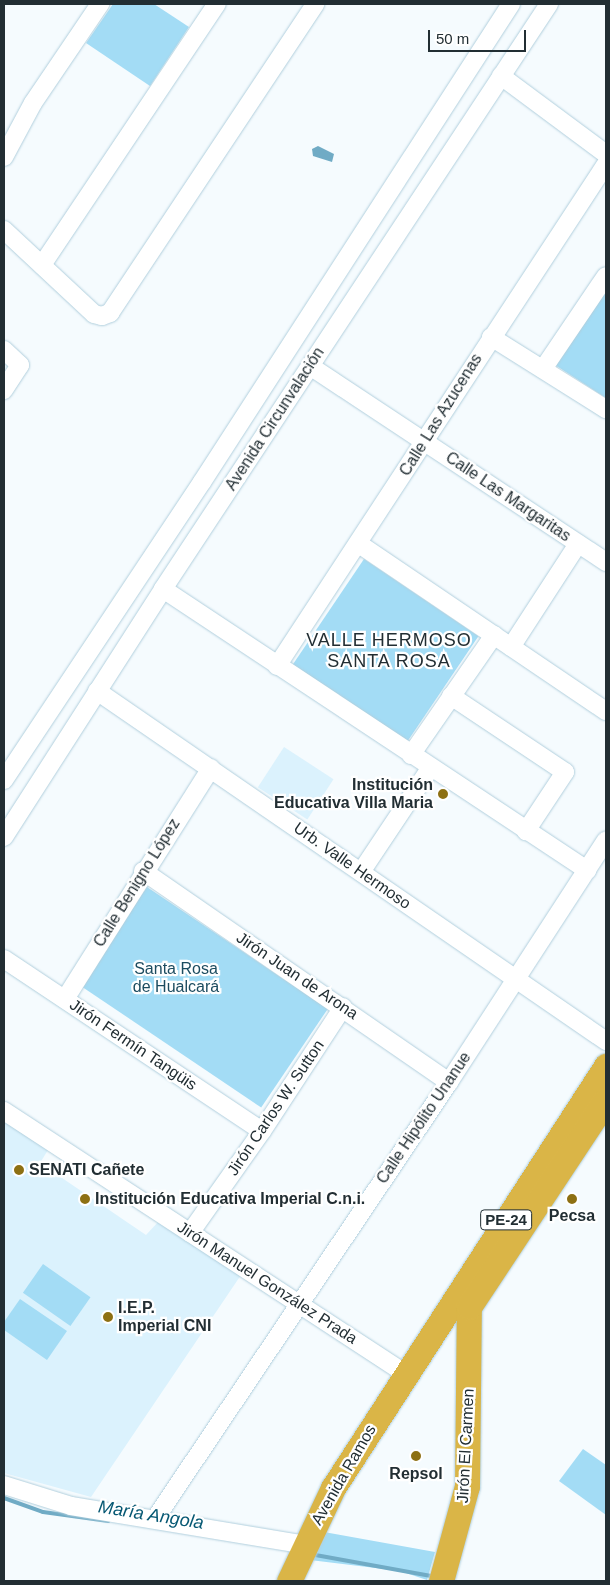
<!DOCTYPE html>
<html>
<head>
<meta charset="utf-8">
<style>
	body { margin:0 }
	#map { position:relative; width:610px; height:1585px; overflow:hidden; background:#f5fbfe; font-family:Arial,sans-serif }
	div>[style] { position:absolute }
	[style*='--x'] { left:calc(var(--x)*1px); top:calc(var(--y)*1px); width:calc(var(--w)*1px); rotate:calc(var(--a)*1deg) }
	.built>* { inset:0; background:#dbf2fd; transform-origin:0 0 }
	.green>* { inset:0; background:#a3dcf5; transform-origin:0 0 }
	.water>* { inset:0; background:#70abc5 }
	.stream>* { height:4px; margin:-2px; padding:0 2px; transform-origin:2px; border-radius:2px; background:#70abc5 }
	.roads { filter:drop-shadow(0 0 1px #b1cfdd) drop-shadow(0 0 1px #b1cfdd) }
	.minor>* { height:18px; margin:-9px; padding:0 9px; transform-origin:9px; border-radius:9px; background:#fff }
	.highway>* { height:25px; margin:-12.5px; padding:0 12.5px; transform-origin:12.5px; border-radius:12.5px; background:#dab547 }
	.dots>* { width:14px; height:14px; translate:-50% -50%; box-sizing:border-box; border:2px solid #fff; border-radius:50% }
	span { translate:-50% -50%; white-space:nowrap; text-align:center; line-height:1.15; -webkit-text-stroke:4.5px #fff; paint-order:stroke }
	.shield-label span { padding:1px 4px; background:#fff; border:1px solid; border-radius:4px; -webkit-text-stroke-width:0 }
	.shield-label { font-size:15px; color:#222e33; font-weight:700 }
	.street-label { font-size:16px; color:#222e33 }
	.poi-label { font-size:16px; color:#222e33; font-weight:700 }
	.right { translate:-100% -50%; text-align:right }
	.left { translate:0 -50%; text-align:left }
	.park-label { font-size:16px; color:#1c4c60 }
	.neighbourhood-label { font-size:18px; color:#222e33; letter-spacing:1px }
	.water-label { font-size:18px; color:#065873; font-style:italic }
	.frame { position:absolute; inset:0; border:5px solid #222e33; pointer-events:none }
	.scale { position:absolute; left:428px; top:30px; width:98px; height:22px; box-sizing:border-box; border:2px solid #222e33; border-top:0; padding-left:6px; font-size:15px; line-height:18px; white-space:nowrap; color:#222e33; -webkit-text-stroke:4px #fff; paint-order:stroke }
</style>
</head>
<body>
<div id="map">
	<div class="built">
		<i style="left:284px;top:747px;width:59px;height:48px;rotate:33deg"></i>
		<i style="clip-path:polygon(4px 1120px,48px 1150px,40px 1163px,146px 1235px,159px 1221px,241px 1275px,91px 1497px,4px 1473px)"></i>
	</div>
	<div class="green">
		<i style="clip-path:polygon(113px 4px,154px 4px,189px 27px,150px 86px,86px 43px)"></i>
		<i style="clip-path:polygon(606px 288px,606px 398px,555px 365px)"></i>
		<i style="left:364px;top:559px;width:138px;height:130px;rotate:34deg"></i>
		<i style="left:147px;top:887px;width:218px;height:119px;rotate:34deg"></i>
		<i style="left:43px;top:1264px;width:58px;height:35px;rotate:35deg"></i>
		<i style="clip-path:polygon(20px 1299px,67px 1331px,47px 1360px,4px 1330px,4px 1322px)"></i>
		<i style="clip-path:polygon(583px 1449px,606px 1465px,606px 1515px,559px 1481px)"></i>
		<i style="clip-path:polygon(324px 1532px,435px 1552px,427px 1580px,400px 1571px,310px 1560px)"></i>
	</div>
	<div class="water">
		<i style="clip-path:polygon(318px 146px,334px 154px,332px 162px,313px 156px,312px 149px)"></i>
	</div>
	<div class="stream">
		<i style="--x:4;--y:1498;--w:41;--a:19.7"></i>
		<i style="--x:43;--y:1512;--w:66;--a:7.9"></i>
		<i style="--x:310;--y:1554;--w:123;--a:10.3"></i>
	</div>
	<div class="roads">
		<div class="minor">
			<i style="--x:501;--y:76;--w:131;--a:36.6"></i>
			<i style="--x:4;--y:157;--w:61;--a:-61.8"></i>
			<i style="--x:33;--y:103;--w:120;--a:-55.9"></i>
			<i style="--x:4;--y:230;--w:123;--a:43"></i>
			<i style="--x:94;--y:314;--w:8;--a:14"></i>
			<i style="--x:102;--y:316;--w:9;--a:-21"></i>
			<i style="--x:110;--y:313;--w:371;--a:-56.4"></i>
			<i style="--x:42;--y:265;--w:314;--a:-56.2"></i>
			<i style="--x:491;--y:337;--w:136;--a:32.1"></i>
			<i style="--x:4;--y:350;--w:22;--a:43"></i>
			<i style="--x:20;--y:365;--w:30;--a:123"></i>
			<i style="--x:310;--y:366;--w:355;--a:33.5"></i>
			<i style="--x:543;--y:369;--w:112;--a:-55.9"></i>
			<i style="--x:359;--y:544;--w:298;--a:34.1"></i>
			<i style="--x:163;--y:589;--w:509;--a:33.53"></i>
			<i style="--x:511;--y:647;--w:123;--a:-57"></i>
			<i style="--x:277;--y:666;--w:600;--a:-56.76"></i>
			<i style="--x:97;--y:691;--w:618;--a:34.51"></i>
			<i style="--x:451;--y:696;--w:137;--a:33.7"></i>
			<i style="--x:565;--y:772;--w:71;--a:123.5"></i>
			<i style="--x:411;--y:755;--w:146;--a:-55.3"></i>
			<i style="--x:4;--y:780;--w:358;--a:-56.4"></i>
			<i style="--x:202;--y:482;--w:569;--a:-57.12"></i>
			<i style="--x:4;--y:837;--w:295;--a:-57.3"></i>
			<i style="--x:163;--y:589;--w:701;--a:-56.58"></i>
			<i style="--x:143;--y:871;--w:372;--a:34.6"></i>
			<i style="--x:361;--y:872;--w:126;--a:-56.3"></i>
			<i style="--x:4;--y:959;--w:310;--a:33.7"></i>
			<i style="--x:65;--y:999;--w:273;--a:-57.7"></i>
			<i style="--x:4;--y:1111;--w:479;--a:33.2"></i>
			<i style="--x:190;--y:1233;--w:125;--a:-54.8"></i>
			<i style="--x:262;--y:1131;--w:148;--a:-56.8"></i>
			<i style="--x:4;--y:1485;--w:70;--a:17.4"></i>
			<i style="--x:71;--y:1506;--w:238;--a:9.4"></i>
			<i style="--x:155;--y:1519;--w:527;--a:-56.07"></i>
			<i style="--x:449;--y:1082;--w:288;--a:-57"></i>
		</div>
		<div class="highway">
			<i style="--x:289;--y:1581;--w:103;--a:-64.7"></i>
			<i style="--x:333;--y:1488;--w:503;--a:-57.1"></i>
			<i style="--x:441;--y:1581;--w:98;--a:-74.7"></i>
			<i style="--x:467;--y:1486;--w:179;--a:-89.4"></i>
			<i style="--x:469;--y:1307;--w:248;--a:-56.5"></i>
		</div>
	</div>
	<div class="dots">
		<i style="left:443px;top:794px;background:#8d7013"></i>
		<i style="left:19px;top:1170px;background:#8d7013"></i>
		<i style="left:85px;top:1199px;background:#8d7013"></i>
		<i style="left:572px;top:1199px;background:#8d7013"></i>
		<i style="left:108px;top:1317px;background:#8d7013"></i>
		<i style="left:416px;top:1456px;background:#8d7013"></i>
	</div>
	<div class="shield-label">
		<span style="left:506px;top:1220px">PE-24</span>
	</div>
	<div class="street-label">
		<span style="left:441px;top:415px;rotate:-58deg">Calle Las Azucenas</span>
		<span style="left:275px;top:419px;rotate:-57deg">Avenida Circunvalación</span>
		<span style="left:508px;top:497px;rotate:34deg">Calle Las Margaritas</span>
		<span style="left:352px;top:866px;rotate:35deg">Urb. Valle Hermoso</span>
		<span style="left:137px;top:883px;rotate:-58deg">Calle Benigno López</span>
		<span style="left:297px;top:976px;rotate:34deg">Jirón Juan de Arona</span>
		<span style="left:133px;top:1045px;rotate:34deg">Jirón Fermín Tangüis</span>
		<span style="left:276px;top:1108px;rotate:-56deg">Jirón Carlos W. Sutton</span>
		<span style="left:424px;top:1118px;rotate:-56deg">Calle Hipólito Unanue</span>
		<span style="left:267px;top:1283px;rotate:33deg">Jirón Manuel González Prada</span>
		<span style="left:466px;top:1446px;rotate:-87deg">Jirón El Carmen</span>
		<span style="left:344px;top:1475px;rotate:-60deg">Avenida Ramos</span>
	</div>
	<div class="poi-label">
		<span class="right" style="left:433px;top:794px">Institución<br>Educativa Villa Maria</span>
		<span class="left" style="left:29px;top:1170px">SENATI Cañete</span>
		<span class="left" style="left:95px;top:1199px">Institución Educativa Imperial C.n.i.</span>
		<span style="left:572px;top:1216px">Pecsa</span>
		<span class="left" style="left:118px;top:1317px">I.E.P.<br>Imperial CNI</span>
		<span style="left:416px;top:1474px">Repsol</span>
	</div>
	<div class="park-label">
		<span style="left:176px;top:978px">Santa Rosa<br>de Hualcará</span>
	</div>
	<div class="neighbourhood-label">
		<span style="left:389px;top:651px">VALLE HERMOSO<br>SANTA ROSA</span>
	</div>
	<div class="water-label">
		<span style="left:151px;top:1515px;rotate:9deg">María Angola</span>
	</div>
	<div class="frame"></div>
	<div class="scale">50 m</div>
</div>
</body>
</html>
